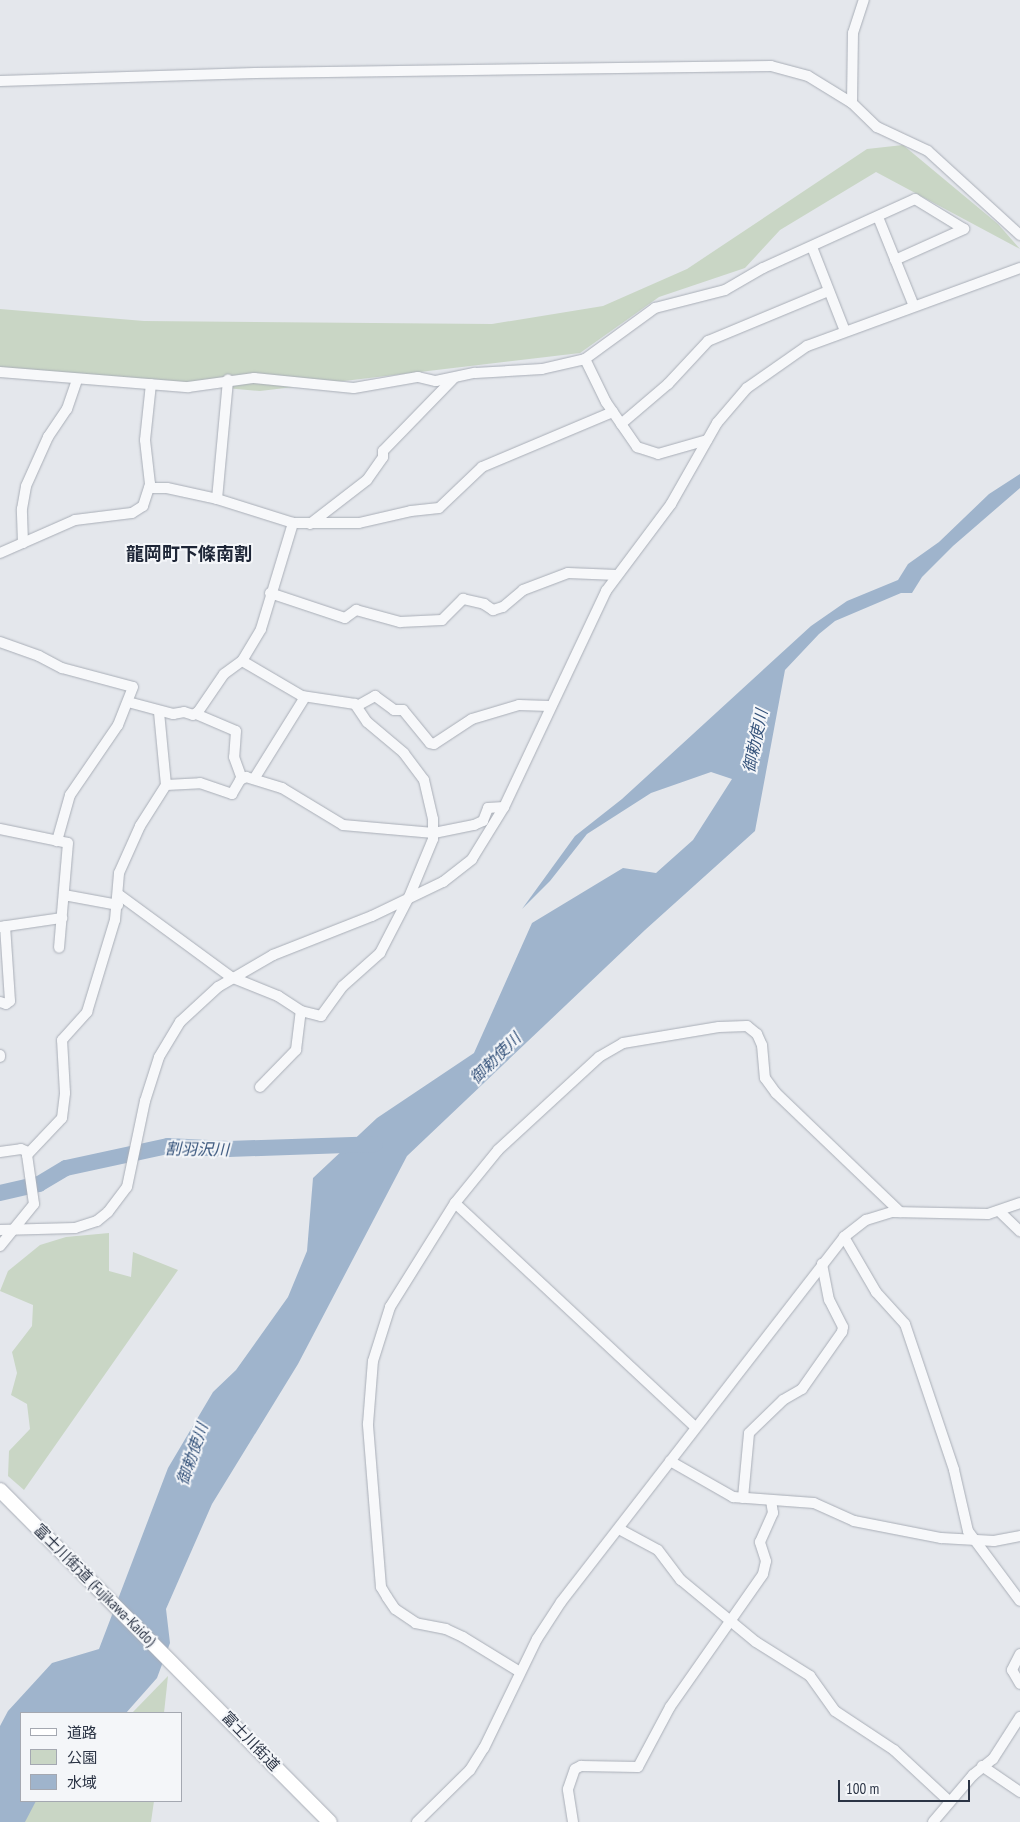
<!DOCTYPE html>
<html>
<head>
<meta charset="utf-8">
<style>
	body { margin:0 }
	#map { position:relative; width:1020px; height:1822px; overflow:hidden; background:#e4e7ec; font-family:"PT Sans Narrow","Noto Sans JP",sans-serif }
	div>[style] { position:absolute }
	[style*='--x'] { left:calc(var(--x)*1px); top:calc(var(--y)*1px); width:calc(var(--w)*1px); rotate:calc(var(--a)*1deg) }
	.green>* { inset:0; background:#c9d6c5 }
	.water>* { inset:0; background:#9fb4cc }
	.river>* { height:16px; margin:-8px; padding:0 8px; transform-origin:8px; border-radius:8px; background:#9fb4cc }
	.roads { filter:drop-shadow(0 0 1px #a9aeb7) drop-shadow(0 0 1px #a9aeb7) }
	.minor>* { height:10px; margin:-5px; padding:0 5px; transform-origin:5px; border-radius:5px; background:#f7f8fa }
	.major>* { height:14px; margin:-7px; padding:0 7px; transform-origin:7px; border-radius:7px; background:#fff }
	span { translate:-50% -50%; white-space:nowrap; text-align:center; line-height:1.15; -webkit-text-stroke:4px #f4f6f9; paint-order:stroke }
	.street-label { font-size:15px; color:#2b3445 }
	.water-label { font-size:16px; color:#34527a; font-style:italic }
	.quarter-label { font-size:18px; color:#1d2536; font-weight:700 }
	.legend { position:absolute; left:20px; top:1712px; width:162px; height:90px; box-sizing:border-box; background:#f4f6f9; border:1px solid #a4a8b1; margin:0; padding:6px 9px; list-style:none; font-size:15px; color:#2b3445 }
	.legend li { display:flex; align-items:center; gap:10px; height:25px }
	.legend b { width:25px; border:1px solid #a4a8b1 }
	.scale { position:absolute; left:838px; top:1780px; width:132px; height:22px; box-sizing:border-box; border:2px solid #2b3445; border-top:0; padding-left:6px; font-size:15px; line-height:18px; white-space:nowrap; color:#2b3445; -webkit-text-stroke:4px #f4f6f9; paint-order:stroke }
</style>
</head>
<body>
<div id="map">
	<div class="green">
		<i style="clip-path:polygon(903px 145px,998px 224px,1020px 249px,876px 172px,780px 230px,745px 268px,659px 297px,580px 353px,260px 391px,0 368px,0 309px,144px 321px,492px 324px,603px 306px,687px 269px,867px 149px)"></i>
		<i style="clip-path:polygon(109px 1233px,109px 1271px,131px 1277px,133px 1252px,178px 1270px,24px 1490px,8px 1476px,9px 1451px,30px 1429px,27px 1404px,11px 1395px,17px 1373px,12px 1352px,32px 1326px,33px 1305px,0 1291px,8px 1271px,40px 1245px,66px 1237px)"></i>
		<i style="clip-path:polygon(168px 1676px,164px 1713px,132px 1713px)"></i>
		<i style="clip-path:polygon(0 1752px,21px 1801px,154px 1801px,151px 1822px,0 1822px)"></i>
	</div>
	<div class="water">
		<i style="clip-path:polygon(1020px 474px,1020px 488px,953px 546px,922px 577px,912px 593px,901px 593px,835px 621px,819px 634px,785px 670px,755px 831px,645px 930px,407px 1156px,298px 1364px,212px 1504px,166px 1609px,170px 1643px,157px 1678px,126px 1713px,21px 1713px,21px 1801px,36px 1801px,25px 1822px,0 1822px,0 1726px,8px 1711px,52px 1663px,99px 1649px,168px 1468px,213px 1392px,236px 1370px,288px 1297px,307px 1251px,313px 1178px,377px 1118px,474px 1053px,532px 923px,623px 868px,656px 873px,693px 840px,732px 779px,711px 772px,651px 793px,587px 834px,550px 881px,522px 909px,575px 836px,622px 799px,811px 626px,847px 601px,898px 580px,908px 564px,939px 542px,989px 494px)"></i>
	</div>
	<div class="river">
		<i style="--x:0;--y:1193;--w:40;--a:-13"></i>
		<i style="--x:39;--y:1184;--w:31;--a:-31"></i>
		<i style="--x:66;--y:1168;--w:104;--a:-12.2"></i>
		<i style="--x:168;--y:1146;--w:60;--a:2.9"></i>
		<i style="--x:228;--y:1149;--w:147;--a:-1.9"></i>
	</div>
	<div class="roads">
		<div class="minor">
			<i style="--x:0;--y:81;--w:255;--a:-1.8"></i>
			<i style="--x:255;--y:73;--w:516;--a:-0.78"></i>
			<i style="--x:771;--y:66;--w:38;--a:15"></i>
			<i style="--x:808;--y:76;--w:52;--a:31.5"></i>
			<i style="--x:852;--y:103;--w:35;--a:44"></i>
			<i style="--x:877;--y:127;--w:56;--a:25.2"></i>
			<i style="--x:928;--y:151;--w:125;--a:42.4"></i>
			<i style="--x:852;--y:103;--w:70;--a:-89.2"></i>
			<i style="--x:853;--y:33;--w:35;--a:-72"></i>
			<i style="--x:878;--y:217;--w:96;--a:68"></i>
			<i style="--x:812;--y:247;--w:90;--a:68.6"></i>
			<i style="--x:895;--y:260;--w:76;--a:-24.2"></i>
			<i style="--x:585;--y:359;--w:48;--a:64"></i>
			<i style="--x:606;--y:402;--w:55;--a:55.4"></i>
			<i style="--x:637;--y:447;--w:22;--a:18"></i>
			<i style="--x:658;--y:454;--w:51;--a:-15.9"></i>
			<i style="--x:0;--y:372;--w:189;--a:4.6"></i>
			<i style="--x:188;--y:387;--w:67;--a:-7.8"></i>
			<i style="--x:254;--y:378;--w:100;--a:5.7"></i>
			<i style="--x:354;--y:388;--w:65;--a:-9.8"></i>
			<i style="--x:418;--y:377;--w:18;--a:13"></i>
			<i style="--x:436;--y:381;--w:40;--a:-12"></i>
			<i style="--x:475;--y:373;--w:67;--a:-3.4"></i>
			<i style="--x:542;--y:369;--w:44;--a:-13.1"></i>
			<i style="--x:585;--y:359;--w:87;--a:-36.1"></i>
			<i style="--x:655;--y:308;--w:72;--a:-14.4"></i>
			<i style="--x:725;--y:290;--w:44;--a:-30.1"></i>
			<i style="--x:763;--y:268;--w:167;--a:-24.4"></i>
			<i style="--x:915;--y:199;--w:57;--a:31.5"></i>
			<i style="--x:621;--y:424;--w:62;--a:-40.4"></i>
			<i style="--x:668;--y:384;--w:59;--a:-47.1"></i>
			<i style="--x:708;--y:341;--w:130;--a:-22.6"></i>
			<i style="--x:149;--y:488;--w:18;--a:0"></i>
			<i style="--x:167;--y:488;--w:51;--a:12.4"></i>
			<i style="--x:217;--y:499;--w:80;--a:17.5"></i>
			<i style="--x:293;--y:523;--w:66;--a:0"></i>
			<i style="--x:359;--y:523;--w:53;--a:-13"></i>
			<i style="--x:411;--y:511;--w:28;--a:-6"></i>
			<i style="--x:439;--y:508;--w:59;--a:-43.6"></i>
			<i style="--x:482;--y:467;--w:142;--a:-22.8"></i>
			<i style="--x:217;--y:499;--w:120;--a:-84.7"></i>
			<i style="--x:310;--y:524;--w:72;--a:-37.7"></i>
			<i style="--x:367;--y:480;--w:28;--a:-55"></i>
			<i style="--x:383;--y:457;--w:6;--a:-90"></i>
			<i style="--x:383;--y:451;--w:102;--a:-45.8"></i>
			<i style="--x:23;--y:543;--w:34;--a:-92"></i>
			<i style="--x:22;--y:509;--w:23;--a:-80"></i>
			<i style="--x:26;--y:486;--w:54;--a:-65.8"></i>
			<i style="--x:48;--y:437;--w:34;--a:-56"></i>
			<i style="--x:67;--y:409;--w:31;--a:-71"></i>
			<i style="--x:0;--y:553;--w:82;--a:-23.7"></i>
			<i style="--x:75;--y:520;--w:57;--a:-7"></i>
			<i style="--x:132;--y:513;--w:13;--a:-32"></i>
			<i style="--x:143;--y:506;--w:23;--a:-72"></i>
			<i style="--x:150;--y:484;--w:44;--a:-96.5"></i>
			<i style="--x:145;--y:440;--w:56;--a:-83.9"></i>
			<i style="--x:270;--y:593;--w:79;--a:18.4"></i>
			<i style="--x:345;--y:618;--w:14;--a:-36"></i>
			<i style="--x:356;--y:610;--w:46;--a:15.3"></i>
			<i style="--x:400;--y:622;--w:42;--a:-2.7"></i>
			<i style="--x:442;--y:620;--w:30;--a:-45"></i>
			<i style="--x:463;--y:599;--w:22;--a:13"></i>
			<i style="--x:484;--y:604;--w:11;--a:34"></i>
			<i style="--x:493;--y:610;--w:10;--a:-17"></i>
			<i style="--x:503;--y:607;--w:26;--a:-40"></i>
			<i style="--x:523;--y:590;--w:48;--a:-20.7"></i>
			<i style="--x:568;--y:573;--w:49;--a:2.3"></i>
			<i style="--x:0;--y:642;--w:41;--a:19.7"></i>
			<i style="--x:39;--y:656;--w:26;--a:28"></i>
			<i style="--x:62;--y:668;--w:73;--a:15"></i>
			<i style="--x:133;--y:687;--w:41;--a:111.5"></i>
			<i style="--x:118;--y:725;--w:85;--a:124.4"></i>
			<i style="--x:70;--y:795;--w:48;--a:105.8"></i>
			<i style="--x:128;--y:702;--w:47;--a:14.9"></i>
			<i style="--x:173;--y:714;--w:11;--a:-10"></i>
			<i style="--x:184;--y:712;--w:9;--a:18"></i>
			<i style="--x:193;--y:715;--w:6;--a:-31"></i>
			<i style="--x:198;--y:712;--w:46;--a:-55.6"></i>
			<i style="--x:224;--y:674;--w:22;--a:-36"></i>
			<i style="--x:242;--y:661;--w:37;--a:-59"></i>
			<i style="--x:261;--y:629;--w:111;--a:-73.2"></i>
			<i style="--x:357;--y:706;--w:21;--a:-29"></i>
			<i style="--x:375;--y:696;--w:24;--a:36"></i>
			<i style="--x:394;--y:710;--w:9;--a:0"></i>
			<i style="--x:403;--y:710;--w:43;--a:50.7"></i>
			<i style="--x:430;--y:743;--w:4;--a:14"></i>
			<i style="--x:434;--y:744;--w:45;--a:-33.3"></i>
			<i style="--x:472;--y:719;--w:49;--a:-16.6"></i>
			<i style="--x:519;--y:705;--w:30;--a:2"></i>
			<i style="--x:196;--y:714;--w:43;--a:23"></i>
			<i style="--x:236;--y:731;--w:26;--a:94"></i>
			<i style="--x:234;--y:757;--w:23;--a:70"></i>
			<i style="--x:254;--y:779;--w:97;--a:-58.1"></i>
			<i style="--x:166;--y:785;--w:34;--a:-3"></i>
			<i style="--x:200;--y:783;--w:34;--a:19"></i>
			<i style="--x:232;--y:794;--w:16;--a:-60"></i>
			<i style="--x:240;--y:780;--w:7;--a:-27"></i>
			<i style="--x:246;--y:777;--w:38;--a:17"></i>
			<i style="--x:282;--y:788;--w:71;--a:31.2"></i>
			<i style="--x:343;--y:825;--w:91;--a:5"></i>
			<i style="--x:434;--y:833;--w:41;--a:-11.3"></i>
			<i style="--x:474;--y:825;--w:10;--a:-24"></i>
			<i style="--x:483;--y:821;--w:14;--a:-69"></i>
			<i style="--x:488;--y:808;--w:16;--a:-4"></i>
			<i style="--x:0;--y:829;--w:69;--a:11.6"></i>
			<i style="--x:68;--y:843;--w:105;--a:94.9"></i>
			<i style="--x:118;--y:894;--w:140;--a:36.3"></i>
			<i style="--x:231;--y:977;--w:51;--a:22"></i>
			<i style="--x:278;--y:996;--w:27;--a:33"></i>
			<i style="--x:301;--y:1011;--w:21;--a:14"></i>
			<i style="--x:321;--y:1016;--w:37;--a:-54"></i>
			<i style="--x:343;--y:986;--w:50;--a:-41.7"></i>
			<i style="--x:380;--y:953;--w:63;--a:-62.6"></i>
			<i style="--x:409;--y:897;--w:63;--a:-67.5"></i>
			<i style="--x:433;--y:839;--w:20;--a:-90"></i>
			<i style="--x:433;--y:819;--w:40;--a:-103"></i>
			<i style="--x:424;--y:780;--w:34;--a:-127"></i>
			<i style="--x:404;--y:753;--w:48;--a:-140"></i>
			<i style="--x:367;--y:722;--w:22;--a:-124"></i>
			<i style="--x:355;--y:704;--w:54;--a:-171.4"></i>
			<i style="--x:302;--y:696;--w:69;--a:-149.7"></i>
			<i style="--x:64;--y:895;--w:55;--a:10.5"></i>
			<i style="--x:0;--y:927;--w:63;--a:-8.3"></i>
			<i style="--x:0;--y:1002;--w:6;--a:18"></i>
			<i style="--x:6;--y:1004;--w:5;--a:-37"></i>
			<i style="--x:10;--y:1001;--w:75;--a:-93.8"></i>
			<i style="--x:0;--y:1055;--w:2;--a:90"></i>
			<i style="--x:260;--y:1087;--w:52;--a:-45.8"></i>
			<i style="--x:296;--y:1050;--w:39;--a:-83"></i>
			<i style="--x:0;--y:1152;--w:21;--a:-8"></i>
			<i style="--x:21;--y:1149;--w:8;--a:23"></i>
			<i style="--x:455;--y:1203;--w:328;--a:43"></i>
			<i style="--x:1000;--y:1212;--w:28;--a:44"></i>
			<i style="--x:0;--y:1230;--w:75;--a:-1.5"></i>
			<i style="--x:75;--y:1228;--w:23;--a:-18"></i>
			<i style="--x:97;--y:1221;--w:14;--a:-39"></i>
			<i style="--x:108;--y:1212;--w:31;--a:-53"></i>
			<i style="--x:127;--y:1187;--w:88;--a:-78.2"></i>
			<i style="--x:145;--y:1101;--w:46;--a:-72.3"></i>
			<i style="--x:159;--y:1057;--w:41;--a:-59"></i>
			<i style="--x:180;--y:1022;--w:52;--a:-42.6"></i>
			<i style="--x:218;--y:987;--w:64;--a:-30.2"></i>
			<i style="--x:273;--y:955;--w:106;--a:-21.5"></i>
			<i style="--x:372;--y:916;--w:79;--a:-25.6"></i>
			<i style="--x:443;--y:882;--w:37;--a:-38"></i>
			<i style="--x:472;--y:859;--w:61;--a:-58.4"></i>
			<i style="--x:504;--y:807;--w:239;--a:-64.7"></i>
			<i style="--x:606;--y:591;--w:109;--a:-53.2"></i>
			<i style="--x:671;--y:504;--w:93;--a:-60.4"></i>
			<i style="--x:717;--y:423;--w:46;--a:-49.4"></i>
			<i style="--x:747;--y:388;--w:73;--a:-35"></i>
			<i style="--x:807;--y:346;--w:227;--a:-20.1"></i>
			<i style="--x:844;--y:1237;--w:64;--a:59.8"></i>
			<i style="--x:876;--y:1292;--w:43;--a:47.8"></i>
			<i style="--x:905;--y:1324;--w:154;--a:71.4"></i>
			<i style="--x:954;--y:1470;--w:63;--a:77.1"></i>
			<i style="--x:968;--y:1531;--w:87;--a:53.4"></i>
			<i style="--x:0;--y:1246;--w:54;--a:-51"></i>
			<i style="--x:34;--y:1204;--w:49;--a:-98.1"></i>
			<i style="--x:27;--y:1155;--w:51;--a:-46.6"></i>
			<i style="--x:62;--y:1118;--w:25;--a:-83"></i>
			<i style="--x:65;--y:1093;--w:53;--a:-93.2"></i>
			<i style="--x:62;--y:1040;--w:38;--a:-48"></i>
			<i style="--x:87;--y:1012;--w:96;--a:-73.1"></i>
			<i style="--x:115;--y:920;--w:47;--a:-85.1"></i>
			<i style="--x:119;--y:873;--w:51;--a:-65.9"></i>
			<i style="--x:140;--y:826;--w:49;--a:-57.6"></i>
			<i style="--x:166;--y:785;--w:73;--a:-95.5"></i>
			<i style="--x:670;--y:1461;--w:73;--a:29.7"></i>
			<i style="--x:733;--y:1497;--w:81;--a:4.2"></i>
			<i style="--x:814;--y:1503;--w:44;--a:24.2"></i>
			<i style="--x:854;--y:1521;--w:89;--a:11.1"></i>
			<i style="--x:941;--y:1538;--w:53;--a:3.2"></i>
			<i style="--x:994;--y:1541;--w:26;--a:-11"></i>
			<i style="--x:743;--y:1498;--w:65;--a:-84.7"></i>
			<i style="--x:749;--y:1433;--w:47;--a:-44.1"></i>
			<i style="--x:783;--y:1400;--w:22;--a:-30"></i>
			<i style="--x:802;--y:1389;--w:70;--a:-54.9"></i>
			<i style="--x:842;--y:1332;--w:5;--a:-79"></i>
			<i style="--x:843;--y:1327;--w:30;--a:-117"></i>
			<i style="--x:829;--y:1300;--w:37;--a:-101"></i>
			<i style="--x:619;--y:1529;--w:44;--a:28.3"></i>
			<i style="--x:658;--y:1550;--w:38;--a:53"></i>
			<i style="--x:681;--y:1580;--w:97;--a:39.6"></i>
			<i style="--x:756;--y:1642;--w:64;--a:32.2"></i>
			<i style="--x:810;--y:1676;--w:43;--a:54.5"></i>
			<i style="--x:835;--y:1711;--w:71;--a:33.5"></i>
			<i style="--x:894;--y:1750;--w:76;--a:42.9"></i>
			<i style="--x:1020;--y:1654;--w:18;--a:117"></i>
			<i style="--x:1012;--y:1670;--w:16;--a:60"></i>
			<i style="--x:520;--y:1672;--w:67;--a:-148.4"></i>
			<i style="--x:463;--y:1637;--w:19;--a:-155"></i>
			<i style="--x:446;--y:1629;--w:31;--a:-169"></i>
			<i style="--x:416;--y:1623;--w:25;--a:-146"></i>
			<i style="--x:395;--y:1609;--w:14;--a:-124"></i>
			<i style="--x:387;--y:1597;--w:12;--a:-121"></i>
			<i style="--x:381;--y:1587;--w:164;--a:-94.6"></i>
			<i style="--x:368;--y:1424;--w:63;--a:-85.5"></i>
			<i style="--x:373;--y:1361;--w:57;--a:-72.5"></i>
			<i style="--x:390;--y:1307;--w:123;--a:-58"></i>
			<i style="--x:455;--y:1203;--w:68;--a:-50.9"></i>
			<i style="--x:498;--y:1150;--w:137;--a:-42.6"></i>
			<i style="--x:599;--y:1057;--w:28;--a:-30"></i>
			<i style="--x:623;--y:1043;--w:97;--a:-9.5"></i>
			<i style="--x:719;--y:1027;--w:28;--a:-2"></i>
			<i style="--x:747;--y:1026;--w:13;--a:39"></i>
			<i style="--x:757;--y:1034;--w:12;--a:66"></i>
			<i style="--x:762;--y:1045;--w:33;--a:85"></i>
			<i style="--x:765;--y:1078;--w:19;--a:54"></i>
			<i style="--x:776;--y:1093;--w:172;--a:43.8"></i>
			<i style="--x:982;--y:1766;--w:46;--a:34.4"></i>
			<i style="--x:417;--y:1822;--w:74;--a:-44.5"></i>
			<i style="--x:470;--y:1770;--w:26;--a:-58"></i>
			<i style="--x:484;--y:1748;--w:121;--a:-64.1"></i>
			<i style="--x:537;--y:1639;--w:44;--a:-57"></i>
			<i style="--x:561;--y:1602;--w:462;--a:-52.2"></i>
			<i style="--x:844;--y:1237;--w:28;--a:-38"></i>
			<i style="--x:866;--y:1220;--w:28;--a:-17"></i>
			<i style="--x:893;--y:1212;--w:95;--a:1.2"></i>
			<i style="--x:988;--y:1214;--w:34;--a:-19"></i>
			<i style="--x:573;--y:1822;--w:33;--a:-99"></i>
			<i style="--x:568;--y:1789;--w:21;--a:-71"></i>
			<i style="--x:575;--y:1769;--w:7;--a:-27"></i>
			<i style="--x:581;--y:1766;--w:57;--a:1"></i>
			<i style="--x:638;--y:1767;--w:68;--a:-61.9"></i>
			<i style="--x:670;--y:1707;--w:162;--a:-55"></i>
			<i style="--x:763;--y:1574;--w:13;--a:-77"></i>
			<i style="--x:766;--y:1561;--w:20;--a:-108"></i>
			<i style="--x:760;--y:1542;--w:32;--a:-66"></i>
			<i style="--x:773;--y:1513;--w:12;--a:-99"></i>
			<i style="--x:933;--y:1822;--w:62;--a:-49.6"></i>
			<i style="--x:973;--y:1775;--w:26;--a:-39"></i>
			<i style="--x:993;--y:1759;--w:50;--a:-57.3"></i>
		</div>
		<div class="major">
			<i style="--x:0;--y:1490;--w:468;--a:45.2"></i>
		</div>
	</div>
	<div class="street-label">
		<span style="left:95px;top:1585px;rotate:45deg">富士川街道 (Fujikawa-Kaido)</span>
		<span style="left:251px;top:1741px;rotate:46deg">富士川街道</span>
	</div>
	<div class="water-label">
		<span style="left:755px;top:741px;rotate:-78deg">御勅使川</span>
		<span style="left:495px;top:1058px;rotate:-45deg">御勅使川</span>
		<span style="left:197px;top:1149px;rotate:1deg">割羽沢川</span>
		<span style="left:192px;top:1454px;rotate:-71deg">御勅使川</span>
	</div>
	<div class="quarter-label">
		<span style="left:189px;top:554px">龍岡町下條南割</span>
	</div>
	<ul class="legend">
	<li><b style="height:6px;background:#fff"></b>道路</li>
	<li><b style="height:14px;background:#c9d6c5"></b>公園</li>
	<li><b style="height:14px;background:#9fb4cc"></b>水域</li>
	</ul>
	<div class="scale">100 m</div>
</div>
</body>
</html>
